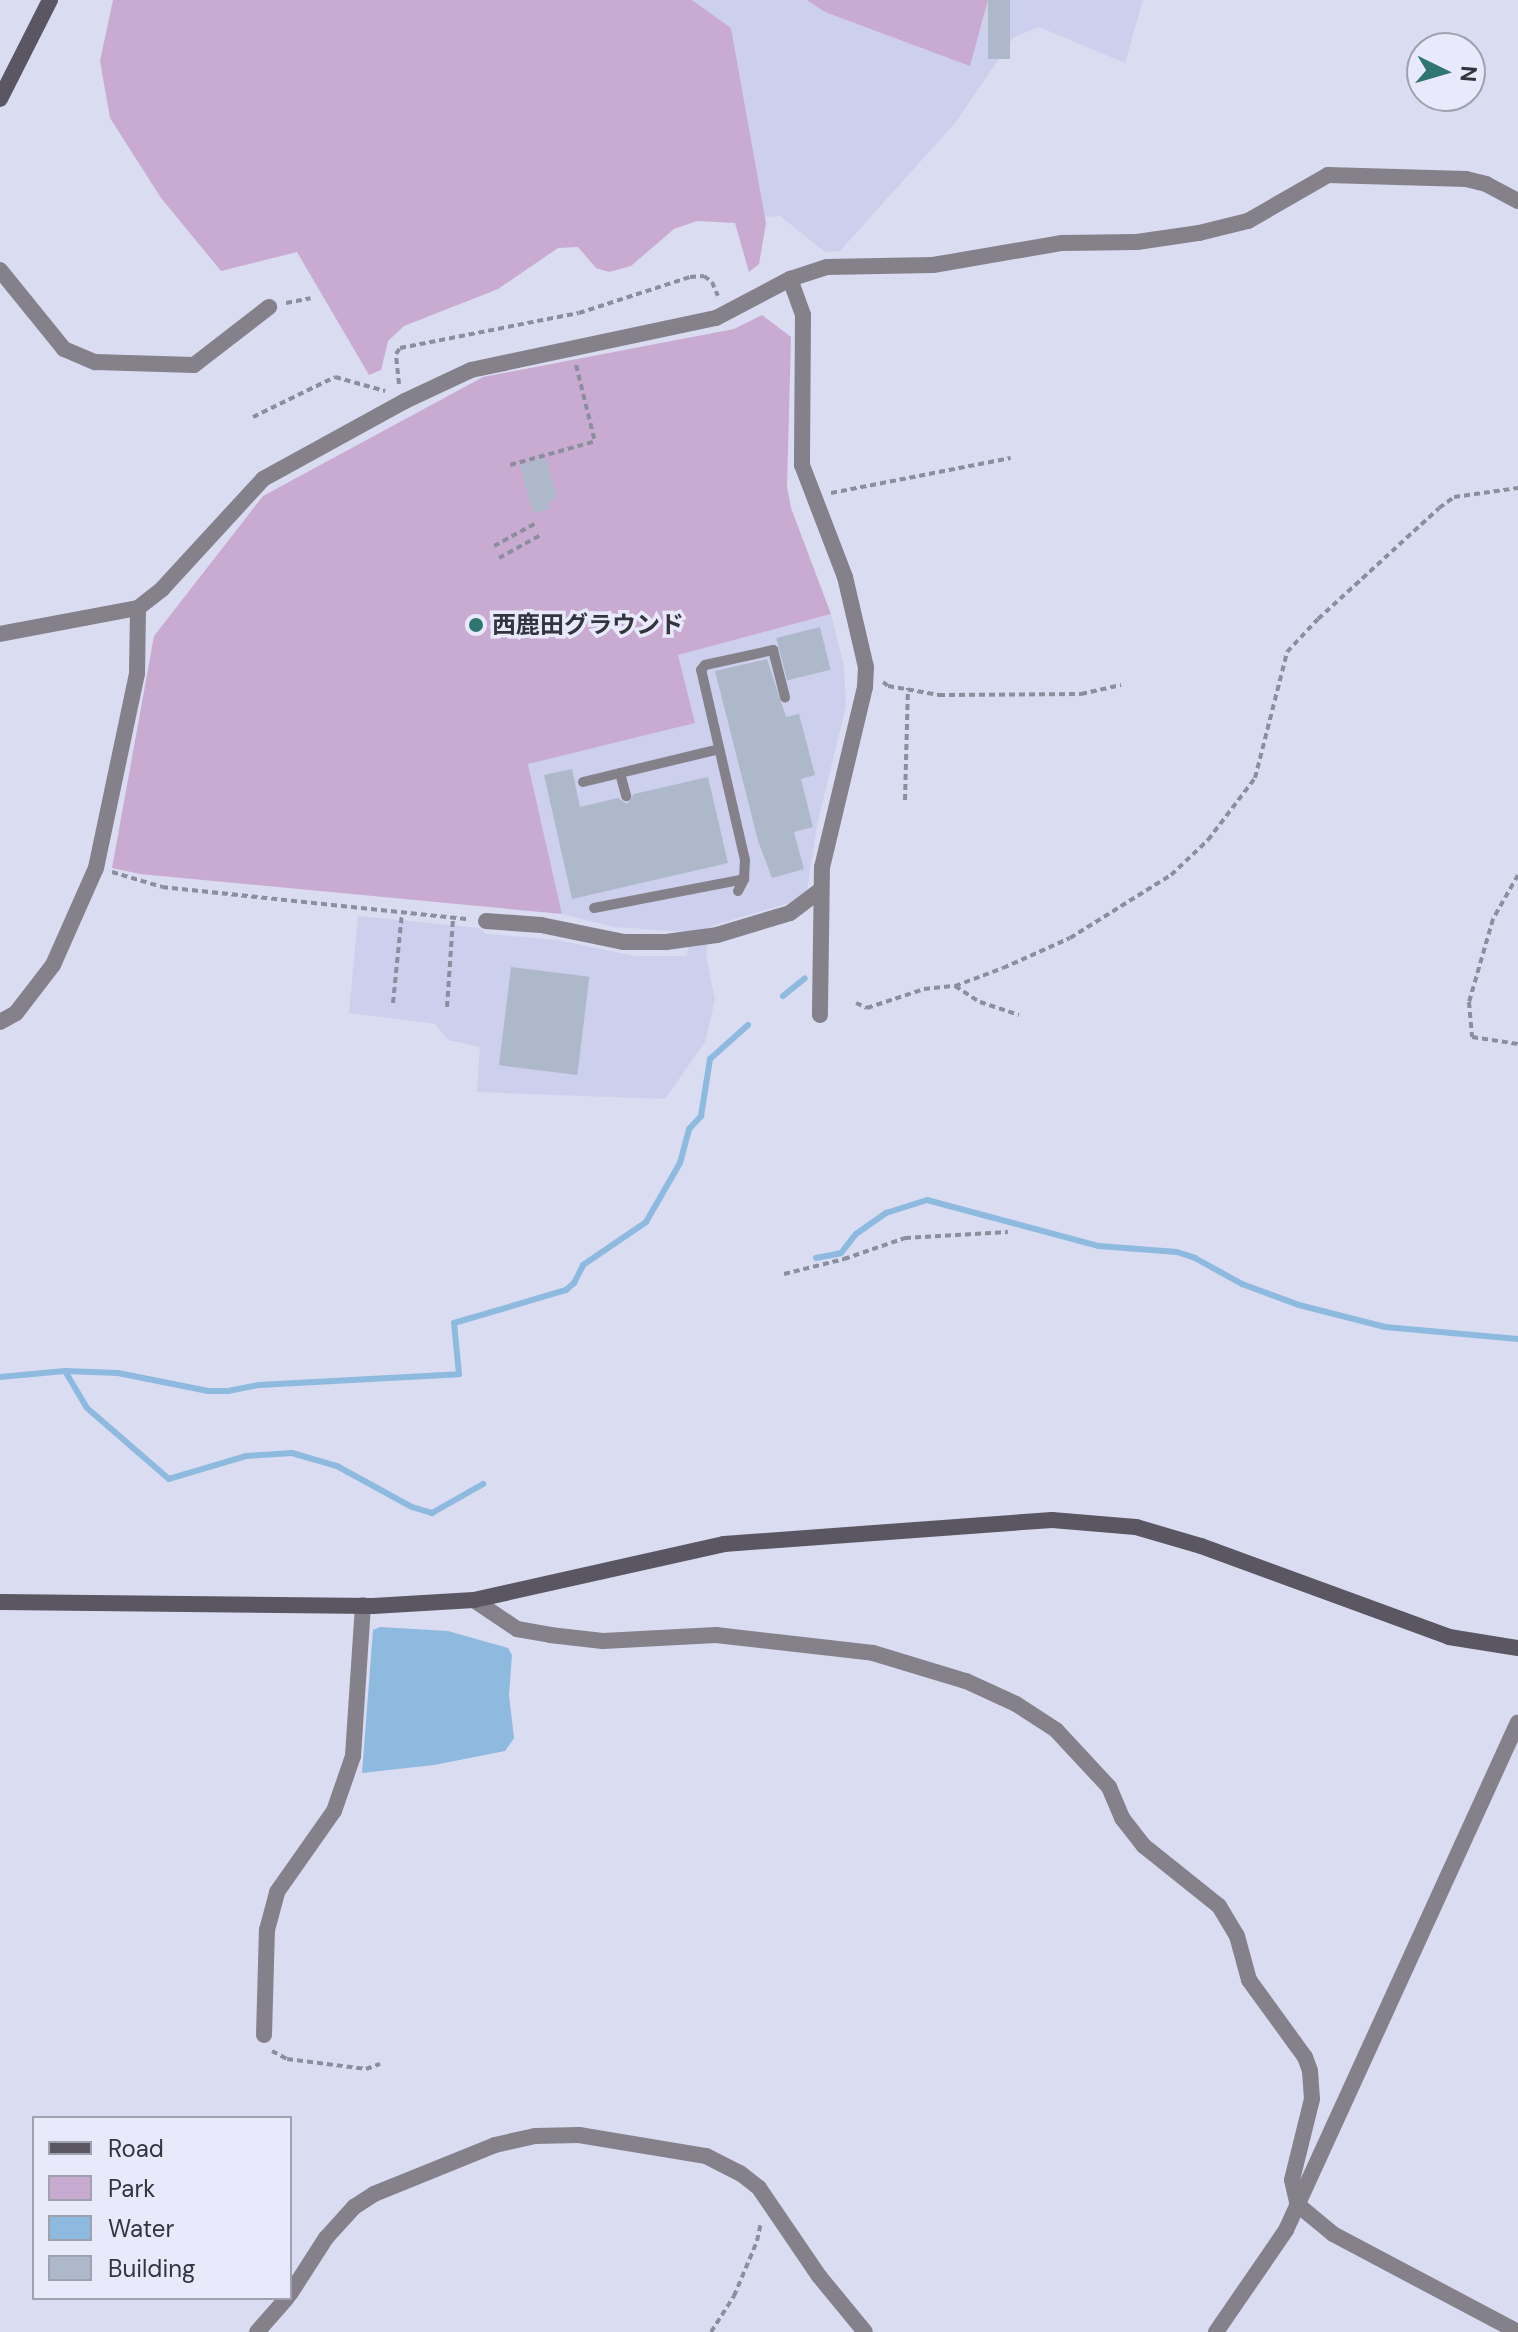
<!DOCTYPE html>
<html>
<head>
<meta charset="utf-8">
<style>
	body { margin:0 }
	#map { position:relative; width:1518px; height:2332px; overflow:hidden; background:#dadcf2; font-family:"DM Sans","Noto Sans JP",sans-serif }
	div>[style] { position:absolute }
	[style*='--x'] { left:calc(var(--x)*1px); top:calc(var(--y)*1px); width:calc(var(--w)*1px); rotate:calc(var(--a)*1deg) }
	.built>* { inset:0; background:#cdd0ec }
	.green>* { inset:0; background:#c9abd2 }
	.water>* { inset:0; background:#8dbade }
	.stream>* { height:6px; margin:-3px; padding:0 3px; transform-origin:3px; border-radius:3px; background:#8dbade }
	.building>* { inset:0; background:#aeb8cb; transform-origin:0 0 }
	.path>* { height:4px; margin-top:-2px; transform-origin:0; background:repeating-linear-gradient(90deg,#8c8d9d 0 6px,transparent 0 10px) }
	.lane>* { height:10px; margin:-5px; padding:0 5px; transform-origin:5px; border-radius:5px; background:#84818a }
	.street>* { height:16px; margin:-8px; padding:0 8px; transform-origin:8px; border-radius:8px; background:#84818a }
	.secondary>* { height:16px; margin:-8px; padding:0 8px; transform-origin:8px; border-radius:8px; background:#5a5662 }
	.dots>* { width:22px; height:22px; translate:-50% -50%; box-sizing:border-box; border:4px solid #e8eafc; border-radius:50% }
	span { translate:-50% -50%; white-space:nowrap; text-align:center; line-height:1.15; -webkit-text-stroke:7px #e8eafc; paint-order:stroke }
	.poi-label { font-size:24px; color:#33343d; font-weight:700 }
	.left { translate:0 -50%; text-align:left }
	.legend { position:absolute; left:32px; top:2116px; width:260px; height:184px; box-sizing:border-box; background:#e8eafc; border:2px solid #a0a1b0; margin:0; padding:10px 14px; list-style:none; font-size:24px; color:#33343d }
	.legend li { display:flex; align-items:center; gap:16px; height:40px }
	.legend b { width:40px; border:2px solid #a0a1b0 }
	.north { position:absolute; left:1406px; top:32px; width:80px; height:80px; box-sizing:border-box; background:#e8eafc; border:2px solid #a0a1b0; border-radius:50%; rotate:95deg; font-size:22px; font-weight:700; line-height:32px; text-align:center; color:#33343d }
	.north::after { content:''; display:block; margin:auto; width:28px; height:36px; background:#2e766f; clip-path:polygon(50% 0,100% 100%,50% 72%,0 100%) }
</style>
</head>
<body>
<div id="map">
	<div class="built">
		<i style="clip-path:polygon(692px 0,1143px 0,1125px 63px,1039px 27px,1014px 37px,955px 123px,840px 251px,825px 252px,780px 216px,765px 217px,731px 28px)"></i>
		<i style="clip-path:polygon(831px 614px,844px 666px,846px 706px,817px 825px,806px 898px,711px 926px,706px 954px,715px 1000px,705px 1042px,665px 1099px,477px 1092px,480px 1047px,448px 1040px,435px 1024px,349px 1013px,358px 916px,480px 928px,486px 934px,557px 940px,635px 956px,687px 956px,689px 932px,613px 927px,562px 914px,528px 763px,694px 723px,678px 655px)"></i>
	</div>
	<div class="green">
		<i style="clip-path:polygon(113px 0,692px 0,731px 28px,766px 223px,759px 264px,749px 272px,735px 223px,697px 221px,674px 229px,631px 266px,609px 272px,596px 268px,578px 247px,558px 248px,498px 289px,404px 326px,388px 341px,381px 370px,369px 375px,297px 252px,221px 271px,161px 198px,110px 118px,100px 61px)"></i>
		<i style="clip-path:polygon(807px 0,988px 0,970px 66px,825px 12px)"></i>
		<i style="clip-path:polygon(762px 315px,791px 337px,787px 487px,791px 508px,831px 614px,678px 655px,695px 723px,528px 764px,562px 914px,140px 874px,112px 868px,154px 636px,263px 496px,483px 377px,734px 329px)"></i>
	</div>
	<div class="water">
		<i style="clip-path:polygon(380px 1627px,448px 1631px,508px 1648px,512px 1655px,509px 1695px,514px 1738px,505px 1751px,434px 1765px,362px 1773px,373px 1630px)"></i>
	</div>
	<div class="stream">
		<i style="--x:783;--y:996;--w:28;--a:-39"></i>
		<i style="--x:816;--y:1258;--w:25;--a:-11"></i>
		<i style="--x:841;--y:1253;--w:24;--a:-52"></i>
		<i style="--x:856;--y:1234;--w:37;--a:-35"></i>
		<i style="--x:886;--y:1213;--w:43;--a:-17.6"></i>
		<i style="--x:927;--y:1200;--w:178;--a:15"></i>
		<i style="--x:1099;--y:1246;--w:78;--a:4.4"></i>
		<i style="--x:1177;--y:1252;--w:19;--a:18"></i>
		<i style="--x:1195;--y:1258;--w:54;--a:29"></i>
		<i style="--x:1242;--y:1284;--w:61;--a:20.2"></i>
		<i style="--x:1299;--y:1305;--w:89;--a:14.3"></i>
		<i style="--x:1385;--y:1327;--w:134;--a:5.2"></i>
		<i style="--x:65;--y:1371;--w:43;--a:59.3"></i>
		<i style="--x:87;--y:1408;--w:108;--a:40.9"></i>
		<i style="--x:169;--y:1479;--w:80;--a:-16.6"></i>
		<i style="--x:246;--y:1456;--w:46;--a:-3.7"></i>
		<i style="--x:292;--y:1453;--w:47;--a:16.1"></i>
		<i style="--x:337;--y:1466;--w:85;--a:28.7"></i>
		<i style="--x:412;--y:1507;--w:21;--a:17"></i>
		<i style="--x:432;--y:1513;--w:59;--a:-29.6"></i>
		<i style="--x:0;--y:1377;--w:65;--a:-5.3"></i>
		<i style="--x:65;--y:1371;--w:53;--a:2.2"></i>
		<i style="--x:118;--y:1373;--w:92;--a:11.3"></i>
		<i style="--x:208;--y:1391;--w:20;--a:0"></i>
		<i style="--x:228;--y:1391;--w:32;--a:-11"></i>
		<i style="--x:259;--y:1385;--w:200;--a:-3.1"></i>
		<i style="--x:459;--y:1374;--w:51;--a:-95.6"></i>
		<i style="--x:454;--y:1323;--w:117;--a:-16.4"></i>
		<i style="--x:566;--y:1290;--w:11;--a:-41"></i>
		<i style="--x:574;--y:1283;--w:20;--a:-63"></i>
		<i style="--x:583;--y:1265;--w:76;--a:-34.3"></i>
		<i style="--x:646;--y:1222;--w:68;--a:-60"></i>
		<i style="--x:680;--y:1163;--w:35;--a:-75"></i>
		<i style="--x:689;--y:1129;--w:18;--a:-47"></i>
		<i style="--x:701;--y:1116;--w:58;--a:-81"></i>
		<i style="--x:710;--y:1059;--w:51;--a:-41.8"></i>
	</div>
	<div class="building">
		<i style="left:988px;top:0;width:22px;height:59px"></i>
		<i style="clip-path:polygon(546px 457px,557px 499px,548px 501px,550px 509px,533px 513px,520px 465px)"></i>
		<i style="left:820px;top:627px;width:44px;height:45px;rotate:76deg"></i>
		<i style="clip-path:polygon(767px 659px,786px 717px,799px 714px,815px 775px,801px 779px,813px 827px,794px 832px,804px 869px,772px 878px,758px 841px,715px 671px)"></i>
		<i style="clip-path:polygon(572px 769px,580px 807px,618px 798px,627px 804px,634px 794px,708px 777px,728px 863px,572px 899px,544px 775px)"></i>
		<i style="left:511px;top:967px;width:79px;height:99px;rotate:7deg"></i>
	</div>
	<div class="path">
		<i style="--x:286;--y:303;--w:25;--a:-11"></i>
		<i style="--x:576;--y:365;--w:79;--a:76.1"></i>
		<i style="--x:399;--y:384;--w:30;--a:-96"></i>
		<i style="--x:396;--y:354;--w:7;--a:-56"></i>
		<i style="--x:400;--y:348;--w:182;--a:-11.1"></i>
		<i style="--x:579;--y:313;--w:117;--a:-18"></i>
		<i style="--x:690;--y:277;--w:14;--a:-4"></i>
		<i style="--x:704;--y:276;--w:10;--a:37"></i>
		<i style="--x:712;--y:282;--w:15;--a:67"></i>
		<i style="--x:253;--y:417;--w:91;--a:-26"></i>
		<i style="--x:335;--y:377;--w:52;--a:15.6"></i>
		<i style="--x:510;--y:465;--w:89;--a:-15.6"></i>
		<i style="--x:831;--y:493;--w:183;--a:-11"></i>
		<i style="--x:494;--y:546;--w:48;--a:-28.7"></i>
		<i style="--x:499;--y:558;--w:46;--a:-28.8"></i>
		<i style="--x:883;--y:682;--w:6;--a:39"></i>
		<i style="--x:888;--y:686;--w:52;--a:10"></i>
		<i style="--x:939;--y:695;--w:142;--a:-0.4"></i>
		<i style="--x:1081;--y:694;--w:41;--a:-12.7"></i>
		<i style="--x:905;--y:800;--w:112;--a:-88.5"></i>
		<i style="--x:112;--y:872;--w:52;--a:16.7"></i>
		<i style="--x:162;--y:887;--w:308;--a:6"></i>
		<i style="--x:1518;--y:875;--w:51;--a:119.6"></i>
		<i style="--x:1493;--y:919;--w:86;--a:106.1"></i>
		<i style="--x:1469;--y:1002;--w:35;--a:85"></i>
		<i style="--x:1472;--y:1037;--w:47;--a:8.7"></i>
		<i style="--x:955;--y:986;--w:30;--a:33"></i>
		<i style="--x:980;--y:1002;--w:41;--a:18.4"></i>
		<i style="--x:393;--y:1003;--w:90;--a:-84.3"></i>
		<i style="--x:856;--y:1003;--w:12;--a:24"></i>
		<i style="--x:867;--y:1008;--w:60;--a:-18.4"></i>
		<i style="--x:924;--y:989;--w:31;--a:-6"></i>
		<i style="--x:955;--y:986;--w:51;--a:-20.6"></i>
		<i style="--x:1003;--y:968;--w:73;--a:-24.1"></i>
		<i style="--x:1070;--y:938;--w:119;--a:-32"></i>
		<i style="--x:1171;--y:875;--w:51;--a:-43.4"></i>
		<i style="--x:1208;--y:840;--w:78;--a:-52.8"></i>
		<i style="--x:1255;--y:778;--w:130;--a:-75.7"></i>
		<i style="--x:1287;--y:652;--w:45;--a:-46.8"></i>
		<i style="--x:1318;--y:619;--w:164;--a:-42.5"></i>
		<i style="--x:1439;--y:508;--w:19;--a:-36"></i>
		<i style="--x:1454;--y:497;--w:65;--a:-8"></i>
		<i style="--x:447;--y:1007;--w:89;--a:-86.1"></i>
		<i style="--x:784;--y:1274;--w:62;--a:-14"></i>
		<i style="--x:844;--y:1259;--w:65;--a:-19"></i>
		<i style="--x:905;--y:1238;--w:103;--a:-3.3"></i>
		<i style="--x:272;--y:2051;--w:17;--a:28"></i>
		<i style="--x:287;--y:2059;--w:80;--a:7.2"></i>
		<i style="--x:366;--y:2069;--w:15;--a:-20"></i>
		<i style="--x:711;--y:2332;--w:43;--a:-57.4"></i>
		<i style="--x:734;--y:2296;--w:60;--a:-67.3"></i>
		<i style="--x:757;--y:2241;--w:19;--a:-78"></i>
	</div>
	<div class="lane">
		<i style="--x:620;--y:773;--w:24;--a:75"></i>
		<i style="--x:583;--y:782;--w:140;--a:-13.6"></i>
		<i style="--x:738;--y:891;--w:13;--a:-63"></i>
		<i style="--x:744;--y:879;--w:19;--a:-87"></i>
		<i style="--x:745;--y:860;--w:195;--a:-103"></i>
		<i style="--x:701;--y:670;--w:6;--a:-51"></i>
		<i style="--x:705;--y:665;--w:70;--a:-12.4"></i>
		<i style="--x:773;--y:650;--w:49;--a:75.7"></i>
		<i style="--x:594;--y:908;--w:153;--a:-10.9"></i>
	</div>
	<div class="street">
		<i style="--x:0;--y:270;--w:102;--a:51"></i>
		<i style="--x:64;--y:349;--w:34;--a:23"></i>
		<i style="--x:95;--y:362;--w:99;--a:1.7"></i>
		<i style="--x:194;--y:365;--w:95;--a:-37.7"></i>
		<i style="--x:790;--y:279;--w:38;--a:70"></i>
		<i style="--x:803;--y:315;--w:150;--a:90.4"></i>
		<i style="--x:802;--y:465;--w:120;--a:69"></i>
		<i style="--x:845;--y:577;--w:92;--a:76.9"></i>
		<i style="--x:866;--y:667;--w:20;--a:93"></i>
		<i style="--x:865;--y:687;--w:185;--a:103.4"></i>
		<i style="--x:822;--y:867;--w:148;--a:90.8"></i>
		<i style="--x:0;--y:634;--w:140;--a:-10.7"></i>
		<i style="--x:138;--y:608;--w:31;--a:-38"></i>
		<i style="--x:162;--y:589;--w:149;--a:-47.4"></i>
		<i style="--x:263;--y:479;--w:162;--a:-28.8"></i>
		<i style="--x:405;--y:401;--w:73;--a:-25.2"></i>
		<i style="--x:471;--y:370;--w:250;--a:-12"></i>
		<i style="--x:716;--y:318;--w:84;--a:-27.8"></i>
		<i style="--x:790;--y:279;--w:39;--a:-18"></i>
		<i style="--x:827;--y:267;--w:106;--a:-1.1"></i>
		<i style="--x:933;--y:265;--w:131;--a:-9.7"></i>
		<i style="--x:1062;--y:243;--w:75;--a:-0.8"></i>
		<i style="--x:1137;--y:242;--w:63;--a:-8.3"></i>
		<i style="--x:1199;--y:233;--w:50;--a:-13.8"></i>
		<i style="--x:1248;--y:221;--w:92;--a:-29.9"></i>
		<i style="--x:1328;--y:175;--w:138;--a:1.7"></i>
		<i style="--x:1466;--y:179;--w:21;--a:14"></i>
		<i style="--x:1486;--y:184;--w:36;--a:28"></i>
		<i style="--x:486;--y:921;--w:55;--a:4.2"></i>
		<i style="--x:541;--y:925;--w:85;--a:11.6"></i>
		<i style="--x:624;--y:942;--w:42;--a:0"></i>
		<i style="--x:666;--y:942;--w:51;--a:-7.8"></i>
		<i style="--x:717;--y:935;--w:76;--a:-16.8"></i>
		<i style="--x:790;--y:913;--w:38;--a:-37"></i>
		<i style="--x:0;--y:1022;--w:18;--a:-29"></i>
		<i style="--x:16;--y:1013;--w:61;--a:-52.4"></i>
		<i style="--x:53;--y:965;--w:106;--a:-66.1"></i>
		<i style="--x:96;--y:868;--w:199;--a:-78.1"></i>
		<i style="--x:137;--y:673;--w:65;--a:-89.1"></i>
		<i style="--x:474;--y:1600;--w:52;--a:34"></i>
		<i style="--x:517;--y:1629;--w:34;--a:10"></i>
		<i style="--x:550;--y:1635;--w:53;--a:6.5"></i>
		<i style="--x:603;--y:1641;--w:113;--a:-3"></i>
		<i style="--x:716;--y:1635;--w:158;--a:6.5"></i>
		<i style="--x:873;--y:1653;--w:97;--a:16.8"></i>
		<i style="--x:966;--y:1681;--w:55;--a:24.7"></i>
		<i style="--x:1016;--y:1704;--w:48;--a:33"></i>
		<i style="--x:1056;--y:1730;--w:78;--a:47.1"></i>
		<i style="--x:1109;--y:1787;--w:34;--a:67"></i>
		<i style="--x:1122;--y:1818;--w:36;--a:52"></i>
		<i style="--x:1144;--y:1846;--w:96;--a:38.7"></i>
		<i style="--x:1219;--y:1906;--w:35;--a:59"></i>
		<i style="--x:1237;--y:1936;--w:46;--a:74.7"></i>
		<i style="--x:1249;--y:1980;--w:95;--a:54"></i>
		<i style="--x:1305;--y:2057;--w:15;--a:70"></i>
		<i style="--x:1310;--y:2071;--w:28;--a:86"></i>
		<i style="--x:1312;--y:2099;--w:83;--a:103.9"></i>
		<i style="--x:1292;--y:2180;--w:26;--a:77"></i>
		<i style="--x:1298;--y:2205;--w:45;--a:39.6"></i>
		<i style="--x:1333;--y:2234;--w:209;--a:27.9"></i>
		<i style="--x:264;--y:2035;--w:105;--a:-88.4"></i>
		<i style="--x:267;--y:1930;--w:39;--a:-75"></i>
		<i style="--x:277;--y:1892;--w:99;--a:-54.9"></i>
		<i style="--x:334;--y:1811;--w:58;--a:-70.9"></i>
		<i style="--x:353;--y:1756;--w:151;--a:-86.2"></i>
		<i style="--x:290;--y:2294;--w:67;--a:-57.3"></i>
		<i style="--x:326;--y:2238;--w:42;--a:-47.9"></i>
		<i style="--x:354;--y:2207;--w:24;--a:-33"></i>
		<i style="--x:374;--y:2194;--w:131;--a:-22"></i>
		<i style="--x:495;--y:2145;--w:41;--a:-12.7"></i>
		<i style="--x:535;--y:2136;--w:44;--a:-1.3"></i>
		<i style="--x:579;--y:2135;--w:129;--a:9.4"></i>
		<i style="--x:706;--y:2156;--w:38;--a:27"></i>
		<i style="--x:740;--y:2173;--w:24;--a:38"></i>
		<i style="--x:759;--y:2188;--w:107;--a:55.7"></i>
		<i style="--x:819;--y:2276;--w:72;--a:50.6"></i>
		<i style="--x:257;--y:2332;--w:45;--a:-48.6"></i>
		<i style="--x:1216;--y:2332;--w:124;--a:-55.5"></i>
		<i style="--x:1286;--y:2230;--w:558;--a:-65.45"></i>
	</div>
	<div class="secondary">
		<i style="--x:0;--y:99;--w:111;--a:-63.2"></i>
		<i style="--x:0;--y:1602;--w:373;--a:0.6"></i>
		<i style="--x:373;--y:1606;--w:101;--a:-3.4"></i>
		<i style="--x:474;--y:1600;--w:256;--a:-12.6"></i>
		<i style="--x:724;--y:1544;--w:329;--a:-4.2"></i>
		<i style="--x:1052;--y:1520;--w:84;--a:4.8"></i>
		<i style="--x:1136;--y:1527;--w:68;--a:16.3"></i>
		<i style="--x:1201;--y:1546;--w:264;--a:20.1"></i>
		<i style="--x:1449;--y:1637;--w:70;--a:9.1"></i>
	</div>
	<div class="dots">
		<i style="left:476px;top:625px;background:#2e766f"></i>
	</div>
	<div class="poi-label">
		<span class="left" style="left:492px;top:625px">西鹿田グラウンド</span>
	</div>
	<ul class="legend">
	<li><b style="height:10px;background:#5a5662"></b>Road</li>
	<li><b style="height:22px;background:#c9abd2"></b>Park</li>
	<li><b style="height:22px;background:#8dbade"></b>Water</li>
	<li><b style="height:22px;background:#aeb8cb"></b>Building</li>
	</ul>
	<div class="north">N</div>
</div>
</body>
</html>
